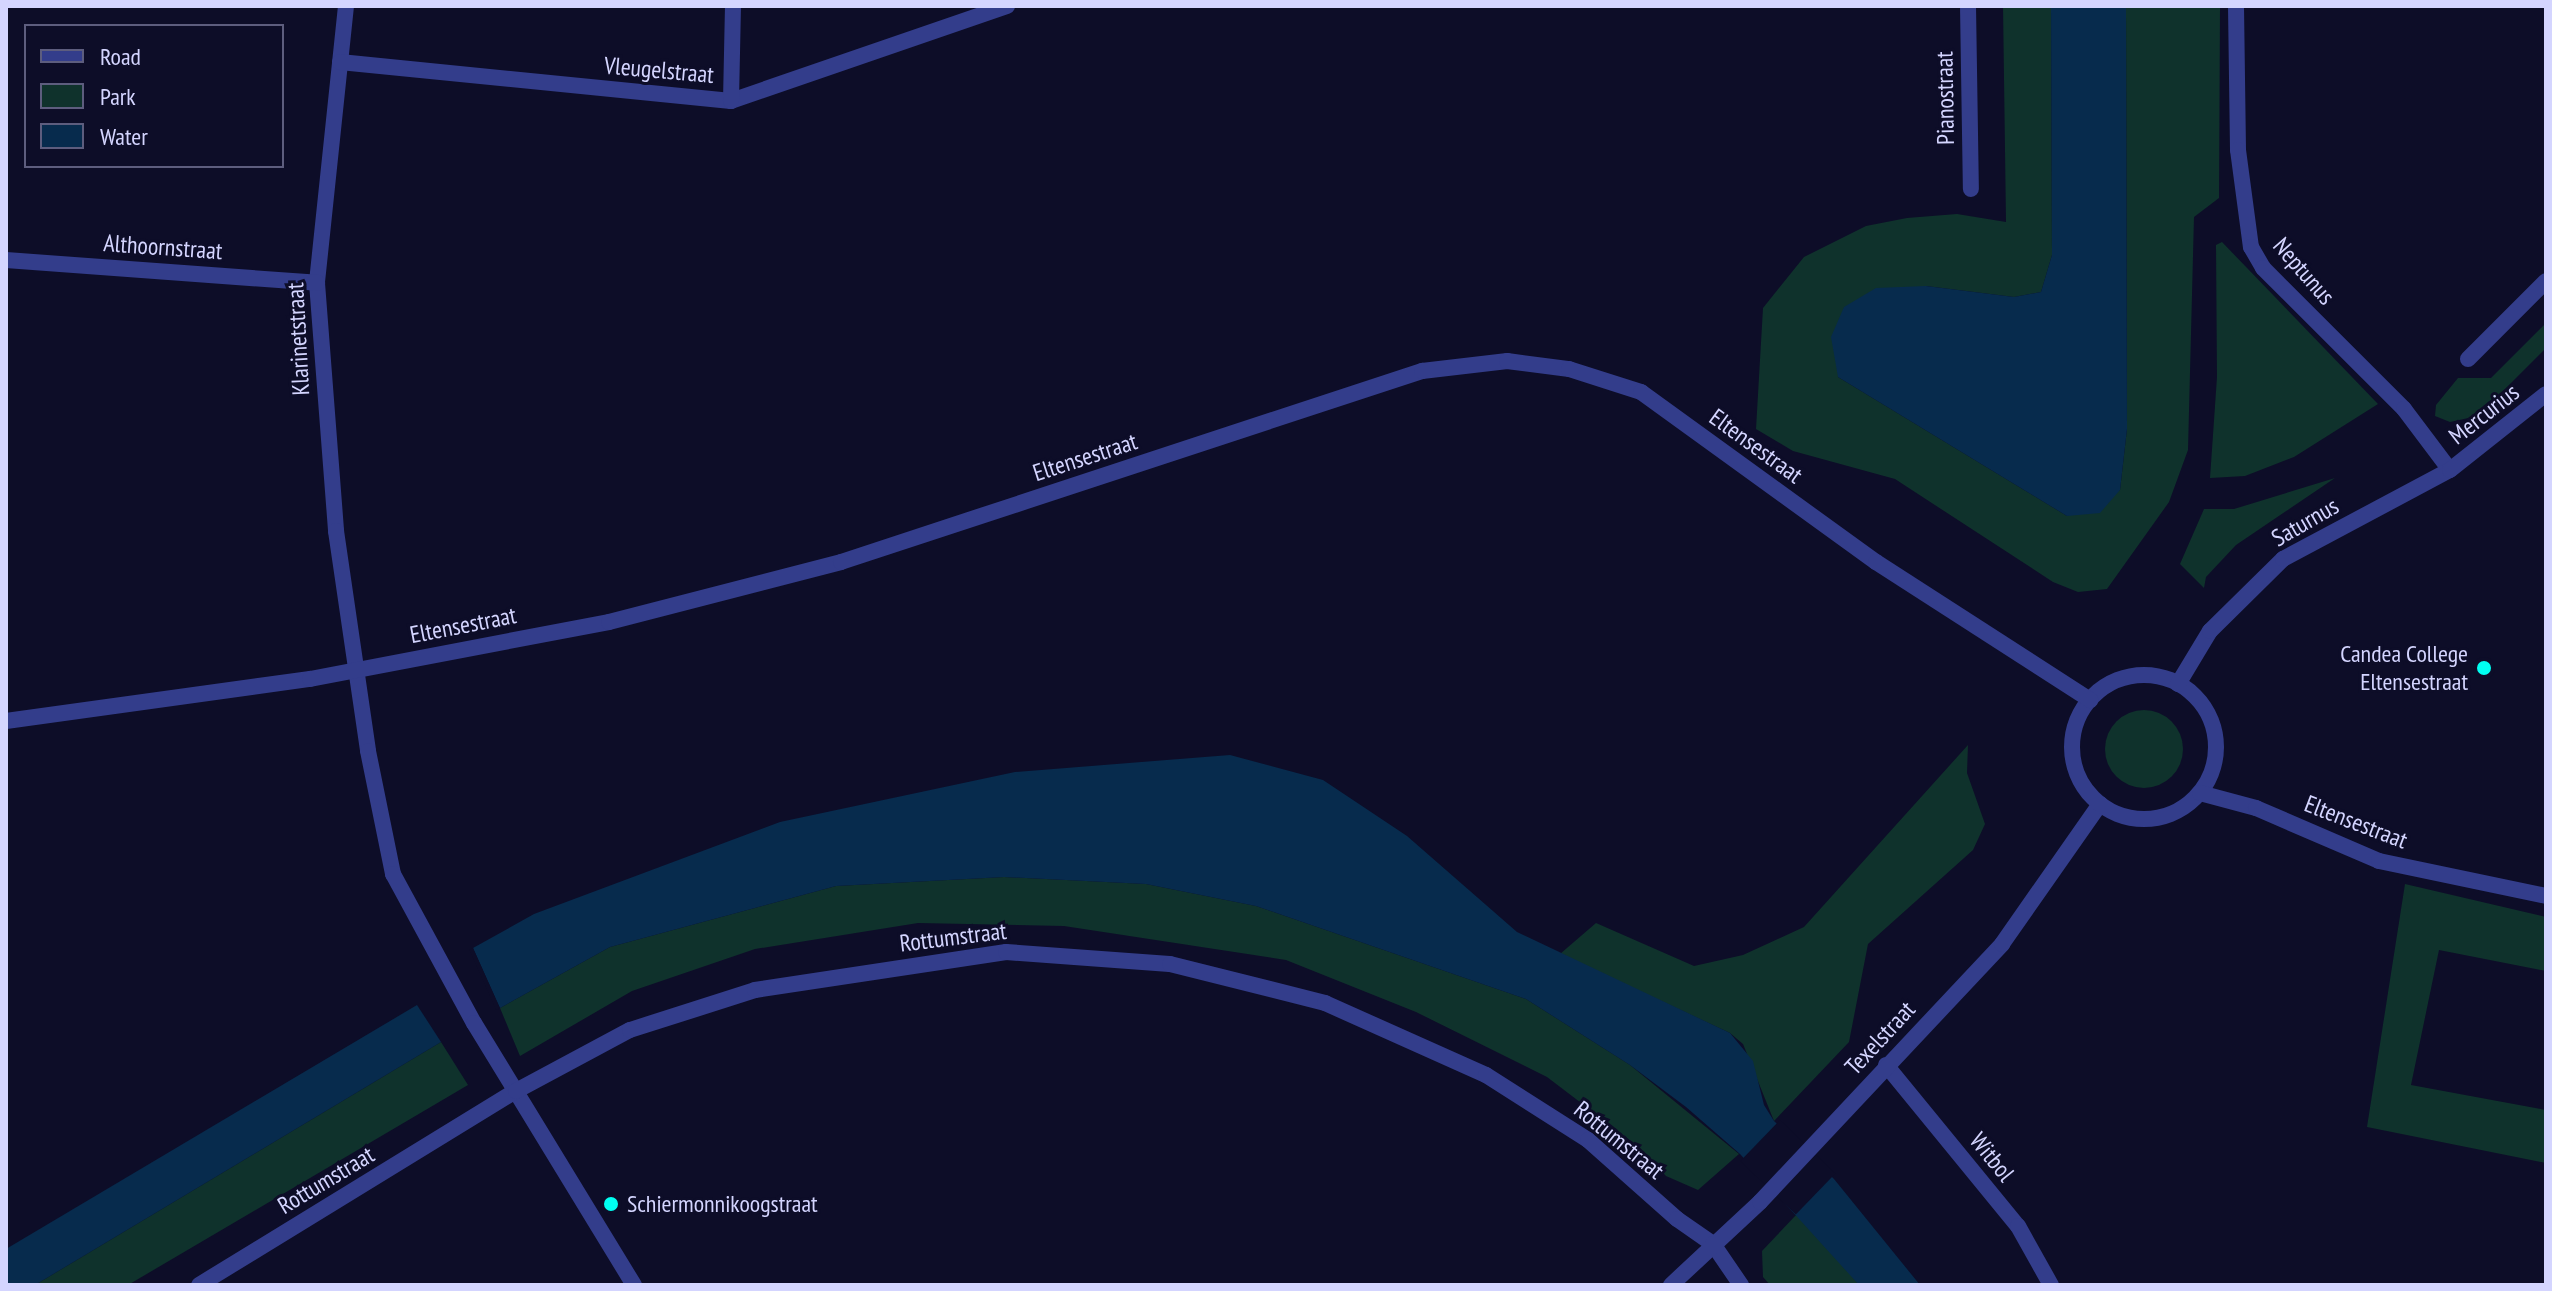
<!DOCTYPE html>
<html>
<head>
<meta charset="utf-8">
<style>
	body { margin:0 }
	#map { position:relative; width:2552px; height:1291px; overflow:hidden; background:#0d0d28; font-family:"PT Sans Narrow",sans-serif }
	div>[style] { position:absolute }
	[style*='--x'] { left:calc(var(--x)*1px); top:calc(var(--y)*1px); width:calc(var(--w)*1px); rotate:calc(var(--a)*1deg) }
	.green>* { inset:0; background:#0f322c }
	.round { border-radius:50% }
	.water>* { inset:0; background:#072b4d }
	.pier>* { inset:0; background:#0d0d28; transform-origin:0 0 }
	.minor>* { height:16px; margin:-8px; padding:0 8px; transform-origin:8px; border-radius:8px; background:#333d8b }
	.tertiary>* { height:16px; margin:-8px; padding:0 8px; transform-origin:8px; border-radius:8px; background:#333d8b }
	.tertiary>.ring { margin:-8px; padding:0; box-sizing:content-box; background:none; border:16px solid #333d8b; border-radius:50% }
	.dots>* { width:22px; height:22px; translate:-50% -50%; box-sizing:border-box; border:4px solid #0d0d28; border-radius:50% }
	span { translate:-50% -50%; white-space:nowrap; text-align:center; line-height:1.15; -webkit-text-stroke:6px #0d0d28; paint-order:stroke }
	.street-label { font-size:24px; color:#d4d5ff }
	.poi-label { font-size:24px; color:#d4d5ff }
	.right { translate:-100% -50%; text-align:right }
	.left { translate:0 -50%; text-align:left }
	.frame { position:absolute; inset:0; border:8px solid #d4d5ff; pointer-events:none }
	.legend { position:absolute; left:24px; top:24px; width:260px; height:144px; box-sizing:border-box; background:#0d0d28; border:2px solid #5d5d7e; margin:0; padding:10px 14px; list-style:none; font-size:24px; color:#d4d5ff }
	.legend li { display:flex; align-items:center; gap:16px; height:40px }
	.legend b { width:40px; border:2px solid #5d5d7e }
</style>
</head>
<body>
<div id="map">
	<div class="green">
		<div style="clip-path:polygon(2003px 6px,2051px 6px,2052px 255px,2041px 292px,2014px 297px,1926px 286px,1838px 377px,2067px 516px,2120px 490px,2127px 429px,2126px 6px,2220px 6px,2219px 198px,2194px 217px,2188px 450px,2169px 502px,2107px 589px,2078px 592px,2053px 582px,1895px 479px,1793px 451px,1756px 429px,1763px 308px,1804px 257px,1866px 226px,1907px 218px,1957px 214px,2006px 222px)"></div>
		<div style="clip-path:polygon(2222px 242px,2378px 404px,2294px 457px,2245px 476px,2210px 478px,2217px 377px,2216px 245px)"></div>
		<div style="clip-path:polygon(2546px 323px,2546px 348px,2490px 404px,2473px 417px,2450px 422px,2435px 416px,2436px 405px,2458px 378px,2491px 378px)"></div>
		<div style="clip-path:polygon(2335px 478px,2236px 545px,2206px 577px,2204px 588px,2180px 564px,2204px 509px,2234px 509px)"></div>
		<div class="round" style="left:2105px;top:710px;width:78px;height:78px"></div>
		<div style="clip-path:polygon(1968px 745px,1967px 773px,1985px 824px,1973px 850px,1868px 944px,1849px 1042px,1774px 1121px,1743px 1044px,1730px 1033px,1560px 954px,1596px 923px,1694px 966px,1743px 955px,1804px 927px)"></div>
		<div style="clip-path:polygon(1004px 877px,1146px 884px,1256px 906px,1526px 999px,1630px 1065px,1739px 1154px,1698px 1190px,1666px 1176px,1639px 1147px,1547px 1077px,1416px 1012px,1286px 960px,1064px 926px,918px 923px,755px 949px,632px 991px,520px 1056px,500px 1008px,610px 947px,836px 886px)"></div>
		<div style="clip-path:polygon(2405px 884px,2546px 917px,2546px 971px,2439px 950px,2411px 1085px,2546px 1110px,2546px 1163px,2367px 1127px)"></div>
		<div style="clip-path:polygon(441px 1042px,468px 1085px,128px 1285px,35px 1285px)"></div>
		<div style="clip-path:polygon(1797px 1214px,1847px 1268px,1859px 1285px,1770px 1285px,1763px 1277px,1762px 1251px)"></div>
	</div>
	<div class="water">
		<div style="clip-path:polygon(2051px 6px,2126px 6px,2127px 429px,2120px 490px,2100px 513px,2067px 516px,1838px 377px,1831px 337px,1844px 307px,1876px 288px,1926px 286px,2014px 297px,2041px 292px,2052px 255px)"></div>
		<div style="clip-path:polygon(1230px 755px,1323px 780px,1407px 836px,1517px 932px,1730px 1033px,1753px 1061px,1764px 1105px,1774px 1121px,1834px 1179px,1920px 1285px,1859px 1285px,1740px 1154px,1686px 1107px,1630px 1065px,1526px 999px,1256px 906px,1146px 884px,1004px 877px,836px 886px,610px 947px,500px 1008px,473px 948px,534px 914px,780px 822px,1015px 772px)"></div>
		<div style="clip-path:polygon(417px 1005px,441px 1042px,35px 1285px,6px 1285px,6px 1249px)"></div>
	</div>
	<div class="pier">
		<div style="left:473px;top:948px;width:66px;height:4px;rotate:66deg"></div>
		<div style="left:1780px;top:1120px;width:77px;height:57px;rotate:44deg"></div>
	</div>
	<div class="minor">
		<div style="--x:346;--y:6;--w:279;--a:96"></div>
		<div style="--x:317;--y:283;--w:249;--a:85.6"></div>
		<div style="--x:336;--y:531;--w:222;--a:81.7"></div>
		<div style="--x:368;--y:751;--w:126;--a:78.5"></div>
		<div style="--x:393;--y:874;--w:170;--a:61.5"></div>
		<div style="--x:474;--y:1023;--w:307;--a:58.6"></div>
		<div style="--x:1968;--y:6;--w:183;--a:89.1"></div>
		<div style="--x:2236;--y:6;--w:144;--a:89.2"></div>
		<div style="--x:2238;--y:150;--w:98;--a:82.4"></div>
		<div style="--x:2251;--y:247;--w:24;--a:60"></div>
		<div style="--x:2263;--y:268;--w:199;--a:45"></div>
		<div style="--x:2404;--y:409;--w:76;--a:53"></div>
		<div style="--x:340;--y:62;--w:393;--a:5.7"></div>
		<div style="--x:731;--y:101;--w:292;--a:-19"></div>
		<div style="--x:731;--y:101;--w:95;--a:-88.8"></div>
		<div style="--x:6;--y:260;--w:312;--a:4.2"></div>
		<div style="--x:2468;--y:359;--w:110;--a:-45"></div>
		<div style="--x:1886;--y:1065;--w:208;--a:50.7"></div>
		<div style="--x:2018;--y:1226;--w:68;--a:60.8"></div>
		<div style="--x:199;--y:1285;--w:372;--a:-31.5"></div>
		<div style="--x:516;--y:1091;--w:129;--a:-28.2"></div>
		<div style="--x:630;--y:1030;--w:131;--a:-17.7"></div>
		<div style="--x:755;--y:990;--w:254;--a:-8.6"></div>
		<div style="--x:1006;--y:952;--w:164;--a:4.2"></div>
		<div style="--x:1170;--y:964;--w:160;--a:14.1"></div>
		<div style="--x:1325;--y:1003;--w:176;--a:24.1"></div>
		<div style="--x:1486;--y:1075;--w:121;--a:32.5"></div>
		<div style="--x:1588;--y:1140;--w:119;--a:41.6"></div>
		<div style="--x:1677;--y:1219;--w:44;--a:34.8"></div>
		<div style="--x:1713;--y:1244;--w:50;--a:55.7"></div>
		<div style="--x:1671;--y:1285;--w:122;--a:-43"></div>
		<div style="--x:1760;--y:1202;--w:354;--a:-46.8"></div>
		<div style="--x:2002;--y:944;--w:171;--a:-55"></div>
	</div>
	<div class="tertiary">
		<div class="ring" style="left:2072px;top:675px;width:128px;height:128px"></div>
		<div style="--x:2178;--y:684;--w:62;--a:-58.9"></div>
		<div style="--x:2210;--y:631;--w:103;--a:-44.6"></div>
		<div style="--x:2283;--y:559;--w:189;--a:-28.1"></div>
		<div style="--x:2450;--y:470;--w:122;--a:-38.4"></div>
		<div style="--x:6;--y:721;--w:307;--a:-7.9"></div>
		<div style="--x:310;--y:679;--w:304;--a:-10.8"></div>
		<div style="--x:609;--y:622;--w:240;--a:-14.5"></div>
		<div style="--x:841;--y:562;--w:612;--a:-18.2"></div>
		<div style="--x:1422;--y:371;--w:86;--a:-6.7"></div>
		<div style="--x:1507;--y:361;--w:63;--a:7.4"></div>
		<div style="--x:1569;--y:369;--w:76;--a:17.7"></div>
		<div style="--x:1641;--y:392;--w:290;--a:35.9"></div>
		<div style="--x:1876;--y:562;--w:255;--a:32.8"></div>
		<div style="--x:2200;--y:793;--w:58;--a:15"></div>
		<div style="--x:2256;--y:808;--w:134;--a:23.3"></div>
		<div style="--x:2379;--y:861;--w:171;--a:11.8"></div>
	</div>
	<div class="dots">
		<div style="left:2484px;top:668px;background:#00fff2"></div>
		<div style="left:611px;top:1204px;background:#00fff2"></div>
	</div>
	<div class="street-label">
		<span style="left:659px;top:70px;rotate:5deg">Vleugelstraat</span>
		<span style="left:1945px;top:98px;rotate:-91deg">Pianostraat</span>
		<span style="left:163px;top:247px;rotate:4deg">Althoornstraat</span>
		<span style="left:2304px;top:271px;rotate:49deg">Neptunus</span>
		<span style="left:298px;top:339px;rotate:-93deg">Klarinetstraat</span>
		<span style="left:2484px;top:414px;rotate:-38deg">Mercurius</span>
		<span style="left:1756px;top:446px;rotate:36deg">Eltensestraat</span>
		<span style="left:1085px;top:457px;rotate:-18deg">Eltensestraat</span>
		<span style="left:2305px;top:522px;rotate:-30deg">Saturnus</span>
		<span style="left:463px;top:625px;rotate:-11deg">Eltensestraat</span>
		<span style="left:2356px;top:822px;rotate:21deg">Eltensestraat</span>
		<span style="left:953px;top:937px;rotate:-7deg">Rottumstraat</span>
		<span style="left:1880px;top:1038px;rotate:-47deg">Texelstraat</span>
		<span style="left:1619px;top:1140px;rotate:39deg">Rottumstraat</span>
		<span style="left:1992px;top:1157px;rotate:51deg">Witbol</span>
		<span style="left:326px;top:1180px;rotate:-31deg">Rottumstraat</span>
	</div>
	<div class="poi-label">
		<span class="right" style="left:2468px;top:668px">Candea College<br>Eltensestraat</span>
		<span class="left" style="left:627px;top:1204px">Schiermonnikoogstraat</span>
	</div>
	<div class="frame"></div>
	<ul class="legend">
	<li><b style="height:10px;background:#333d8b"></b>Road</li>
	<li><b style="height:22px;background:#0f322c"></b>Park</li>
	<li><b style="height:22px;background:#072b4d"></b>Water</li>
	</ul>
</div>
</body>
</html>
